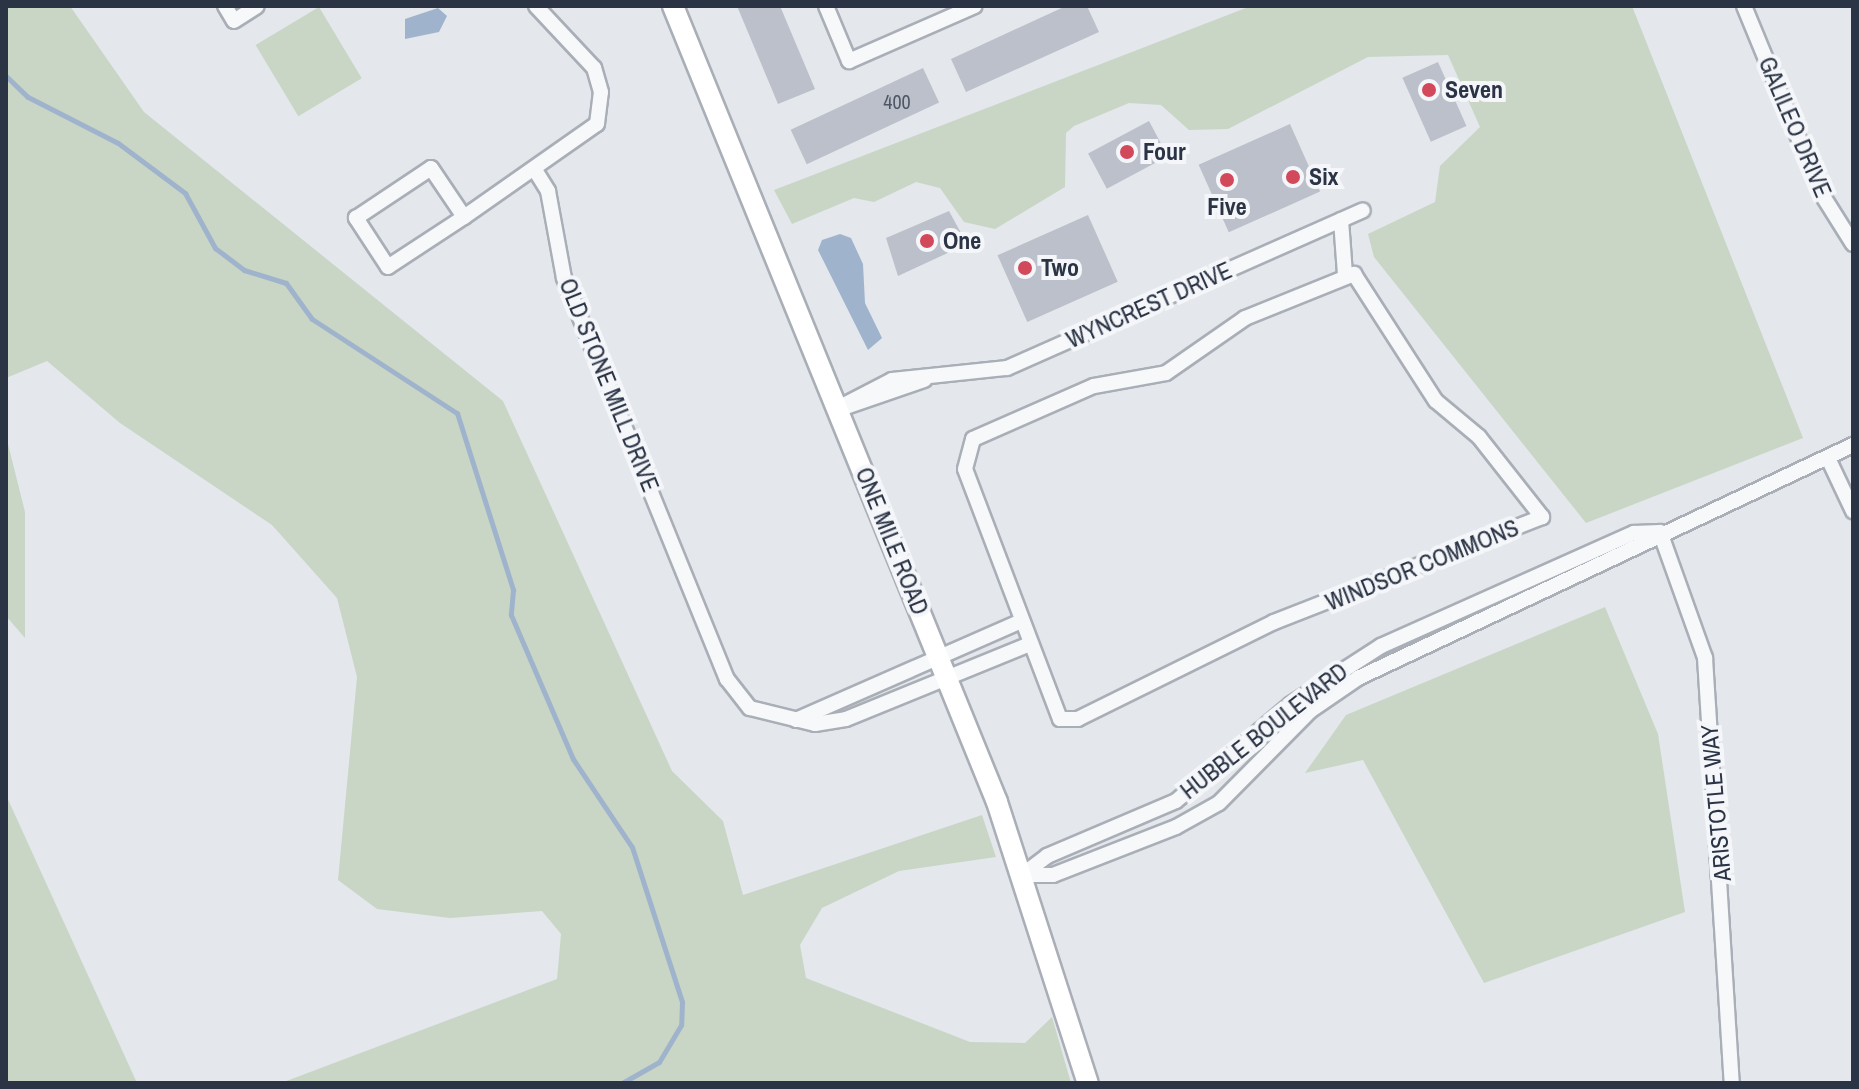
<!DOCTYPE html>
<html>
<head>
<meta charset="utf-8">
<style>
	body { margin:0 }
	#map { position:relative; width:1859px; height:1089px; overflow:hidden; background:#e4e7ec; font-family:"Archivo Narrow",sans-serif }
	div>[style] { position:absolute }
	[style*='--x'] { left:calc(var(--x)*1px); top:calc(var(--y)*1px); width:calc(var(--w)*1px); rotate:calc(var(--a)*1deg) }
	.green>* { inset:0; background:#c9d6c5; transform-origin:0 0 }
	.water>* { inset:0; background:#9fb4cc }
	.stream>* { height:5px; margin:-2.5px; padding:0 2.5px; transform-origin:2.5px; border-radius:2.5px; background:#9fb4cc }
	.building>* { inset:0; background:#bbc0ca; transform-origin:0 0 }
	.roads { filter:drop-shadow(2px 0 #a9aeb7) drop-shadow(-2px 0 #a9aeb7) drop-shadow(0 2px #a9aeb7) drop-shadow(0 -2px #a9aeb7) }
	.street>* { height:14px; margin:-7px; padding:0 7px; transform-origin:7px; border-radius:7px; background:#f7f8fa }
	.secondary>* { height:20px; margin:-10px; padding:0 10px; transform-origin:10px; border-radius:10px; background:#fff }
	.dots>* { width:22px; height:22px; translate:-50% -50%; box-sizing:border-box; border:4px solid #f4f6f9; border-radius:50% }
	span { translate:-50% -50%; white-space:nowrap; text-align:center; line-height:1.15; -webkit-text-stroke:8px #f4f6f9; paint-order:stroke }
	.number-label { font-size:20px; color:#4f5766 }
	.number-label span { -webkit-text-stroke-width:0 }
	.poi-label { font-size:24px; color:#2b3445; font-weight:700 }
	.left { translate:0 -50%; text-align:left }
	.street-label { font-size:24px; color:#2b3445 }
	.frame { position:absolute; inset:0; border:8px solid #2b3445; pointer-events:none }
</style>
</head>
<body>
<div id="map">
	<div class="green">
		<div style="clip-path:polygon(6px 6px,70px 6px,144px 112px,503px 401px,672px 771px,723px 821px,743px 895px,982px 815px,996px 857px,899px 871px,822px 908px,800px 945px,806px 978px,970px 1042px,1025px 1043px,1052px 1017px,1071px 1083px,281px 1083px,557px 979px,561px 934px,542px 911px,450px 918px,377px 909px,338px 880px,357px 677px,337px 598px,272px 525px,120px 423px,47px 361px,6px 378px)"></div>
		<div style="clip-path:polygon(1251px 6px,1632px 6px,1803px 438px,1586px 523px,1374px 257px,1368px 234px,1435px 202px,1440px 166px,1480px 127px,1448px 55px,1368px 57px,1228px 129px,1189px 130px,1161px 105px,1129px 103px,1074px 126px,1066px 133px,1065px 187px,995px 229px,964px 222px,940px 188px,916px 182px,874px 202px,854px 198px,792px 224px,774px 190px)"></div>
		<div style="left:319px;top:7px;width:83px;height:74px;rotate:59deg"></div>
		<div style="clip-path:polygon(6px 436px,25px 512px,25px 638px,6px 616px)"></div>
		<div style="clip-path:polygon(1605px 607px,1658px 734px,1685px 912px,1484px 983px,1363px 760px,1305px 773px,1346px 715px)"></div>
		<div style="clip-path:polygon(6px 795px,137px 1083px,6px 1083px)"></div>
	</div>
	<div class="water">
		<div style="clip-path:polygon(438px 8px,447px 16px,439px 32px,405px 39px,405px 19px)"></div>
		<div style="clip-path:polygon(840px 234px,851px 238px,863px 264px,865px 303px,882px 338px,868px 350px,818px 250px,822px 240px)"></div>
	</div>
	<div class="stream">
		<div style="--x:6;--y:76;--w:30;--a:44"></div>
		<div style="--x:28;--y:97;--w:101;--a:27.1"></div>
		<div style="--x:118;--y:143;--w:84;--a:36.7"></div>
		<div style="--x:185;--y:193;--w:63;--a:61.4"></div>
		<div style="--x:215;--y:248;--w:36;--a:37"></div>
		<div style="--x:244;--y:270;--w:44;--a:17.2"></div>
		<div style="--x:286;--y:283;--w:44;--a:54.2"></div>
		<div style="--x:312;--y:319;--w:173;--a:33"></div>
		<div style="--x:457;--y:413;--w:186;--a:72.4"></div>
		<div style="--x:513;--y:590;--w:25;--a:95"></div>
		<div style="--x:511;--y:615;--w:157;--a:66.7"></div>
		<div style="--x:573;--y:759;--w:106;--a:56.2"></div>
		<div style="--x:632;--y:847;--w:163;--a:72.1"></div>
		<div style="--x:682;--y:1002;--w:23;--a:92"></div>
		<div style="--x:681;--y:1025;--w:43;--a:120.7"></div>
		<div style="--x:659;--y:1062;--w:43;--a:150.4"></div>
	</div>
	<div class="building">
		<div style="clip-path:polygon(737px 6px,780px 6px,815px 89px,778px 104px)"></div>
		<div style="clip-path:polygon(1066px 6px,1087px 6px,1099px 32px,966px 92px,951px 59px)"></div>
		<div style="left:1438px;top:62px;width:70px;height:39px;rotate:66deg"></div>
		<div style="left:923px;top:68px;width:38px;height:146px;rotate:65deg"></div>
		<div style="left:1149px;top:121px;width:40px;height:69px;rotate:62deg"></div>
		<div style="left:1290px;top:124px;width:74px;height:100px;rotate:66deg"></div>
		<div style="clip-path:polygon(949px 211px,967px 244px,898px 276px,886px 238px)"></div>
		<div style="left:1088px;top:215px;width:73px;height:99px;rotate:66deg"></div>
	</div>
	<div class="roads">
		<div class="street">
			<div style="--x:225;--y:6;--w:17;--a:59"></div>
			<div style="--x:234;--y:21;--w:27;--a:-33"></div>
			<div style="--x:826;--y:6;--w:60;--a:67.3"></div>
			<div style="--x:849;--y:61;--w:137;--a:-23.6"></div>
			<div style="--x:1744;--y:6;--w:202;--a:67.6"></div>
			<div style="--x:1821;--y:193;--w:60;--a:57.9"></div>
			<div style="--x:535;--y:170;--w:25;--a:58"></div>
			<div style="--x:548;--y:191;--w:88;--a:79.6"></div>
			<div style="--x:564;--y:278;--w:433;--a:67.9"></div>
			<div style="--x:727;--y:679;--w:37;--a:52"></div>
			<div style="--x:750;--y:708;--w:67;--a:13.8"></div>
			<div style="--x:815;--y:724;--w:31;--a:-9"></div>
			<div style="--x:846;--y:719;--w:196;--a:-22.2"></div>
			<div style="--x:464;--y:217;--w:91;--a:146.7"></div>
			<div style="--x:388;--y:267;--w:59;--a:-123.1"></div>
			<div style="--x:356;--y:218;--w:90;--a:-33.7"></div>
			<div style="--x:431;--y:168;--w:59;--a:56"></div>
			<div style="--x:464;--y:217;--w:162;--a:-35"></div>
			<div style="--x:597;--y:124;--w:32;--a:-83"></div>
			<div style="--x:601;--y:92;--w:25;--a:-106"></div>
			<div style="--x:594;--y:68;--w:85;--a:-133.1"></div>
			<div style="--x:1341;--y:220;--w:55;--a:85.8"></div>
			<div style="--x:1354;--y:274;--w:151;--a:57.2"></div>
			<div style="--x:1436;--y:401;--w:56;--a:39.9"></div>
			<div style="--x:1479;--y:437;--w:102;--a:51.8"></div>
			<div style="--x:1542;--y:517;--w:288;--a:158.6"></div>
			<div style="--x:1274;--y:622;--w:219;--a:153.7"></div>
			<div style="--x:1078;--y:719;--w:18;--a:180"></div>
			<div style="--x:1060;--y:719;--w:267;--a:-110.8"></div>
			<div style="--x:965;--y:469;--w:31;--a:-75"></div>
			<div style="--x:973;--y:439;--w:132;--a:-23.7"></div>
			<div style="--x:1094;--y:386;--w:73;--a:-10.2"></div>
			<div style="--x:1166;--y:373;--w:96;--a:-34.8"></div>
			<div style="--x:1245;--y:318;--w:118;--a:-22"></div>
			<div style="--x:846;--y:407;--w:83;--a:-19.1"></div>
			<div style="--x:838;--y:408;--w:61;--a:-27.4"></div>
			<div style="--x:892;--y:380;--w:116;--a:-6"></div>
			<div style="--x:1007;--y:368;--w:389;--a:-23.9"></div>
			<div style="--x:1828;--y:458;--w:59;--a:64.7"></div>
			<div style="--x:1660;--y:532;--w:134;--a:70.3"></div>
			<div style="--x:1705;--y:658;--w:426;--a:86.4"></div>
			<div style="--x:796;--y:720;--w:244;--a:-23.7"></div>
			<div style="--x:1022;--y:875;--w:31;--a:0"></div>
			<div style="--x:1053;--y:875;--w:132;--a:-21.3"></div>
			<div style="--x:1176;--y:827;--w:49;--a:-29.2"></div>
			<div style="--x:1219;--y:803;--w:129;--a:-45.3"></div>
			<div style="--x:1310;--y:711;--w:58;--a:-34.5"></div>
			<div style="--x:1358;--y:678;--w:547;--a:-25.21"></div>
			<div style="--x:1022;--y:875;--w:31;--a:-37"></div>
			<div style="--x:1047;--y:856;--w:140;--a:-23.1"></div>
			<div style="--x:1176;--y:801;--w:150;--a:-40.1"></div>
			<div style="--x:1291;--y:704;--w:107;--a:-32.8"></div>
			<div style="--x:1381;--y:646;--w:277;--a:-24.1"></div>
			<div style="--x:1634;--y:533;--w:26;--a:-2"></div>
		</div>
		<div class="secondary">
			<div style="--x:673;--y:6;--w:859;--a:67.85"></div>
			<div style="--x:997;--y:802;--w:295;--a:72.1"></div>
		</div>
	</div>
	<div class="dots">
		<div style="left:1429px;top:90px;background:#d1495b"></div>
		<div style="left:1127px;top:152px;background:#d1495b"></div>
		<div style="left:1293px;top:177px;background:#d1495b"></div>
		<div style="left:1227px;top:180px;background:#d1495b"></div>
		<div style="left:927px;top:241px;background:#d1495b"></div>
		<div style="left:1025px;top:268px;background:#d1495b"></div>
	</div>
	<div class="number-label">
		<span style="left:897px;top:101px">400</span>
	</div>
	<div class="poi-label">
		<span class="left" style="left:1445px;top:90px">Seven</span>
		<span class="left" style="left:1143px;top:152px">Four</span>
		<span class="left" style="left:1309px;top:177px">Six</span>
		<span style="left:1227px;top:207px">Five</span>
		<span class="left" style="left:943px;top:241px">One</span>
		<span class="left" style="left:1041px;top:268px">Two</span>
	</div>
	<div class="street-label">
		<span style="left:1795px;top:127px;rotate:67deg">GALILEO DRIVE</span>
		<span style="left:1149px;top:305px;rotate:-24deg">WYNCREST DRIVE</span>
		<span style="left:609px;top:385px;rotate:68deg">OLD STONE MILL DRIVE</span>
		<span style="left:892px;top:541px;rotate:68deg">ONE MILE ROAD</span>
		<span style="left:1422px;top:565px;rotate:-22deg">WINDSOR COMMONS</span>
		<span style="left:1264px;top:731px;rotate:-38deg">HUBBLE BOULEVARD</span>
		<span style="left:1716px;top:803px;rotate:-95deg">ARISTOTLE WAY</span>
	</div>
	<div class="frame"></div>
</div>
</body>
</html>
